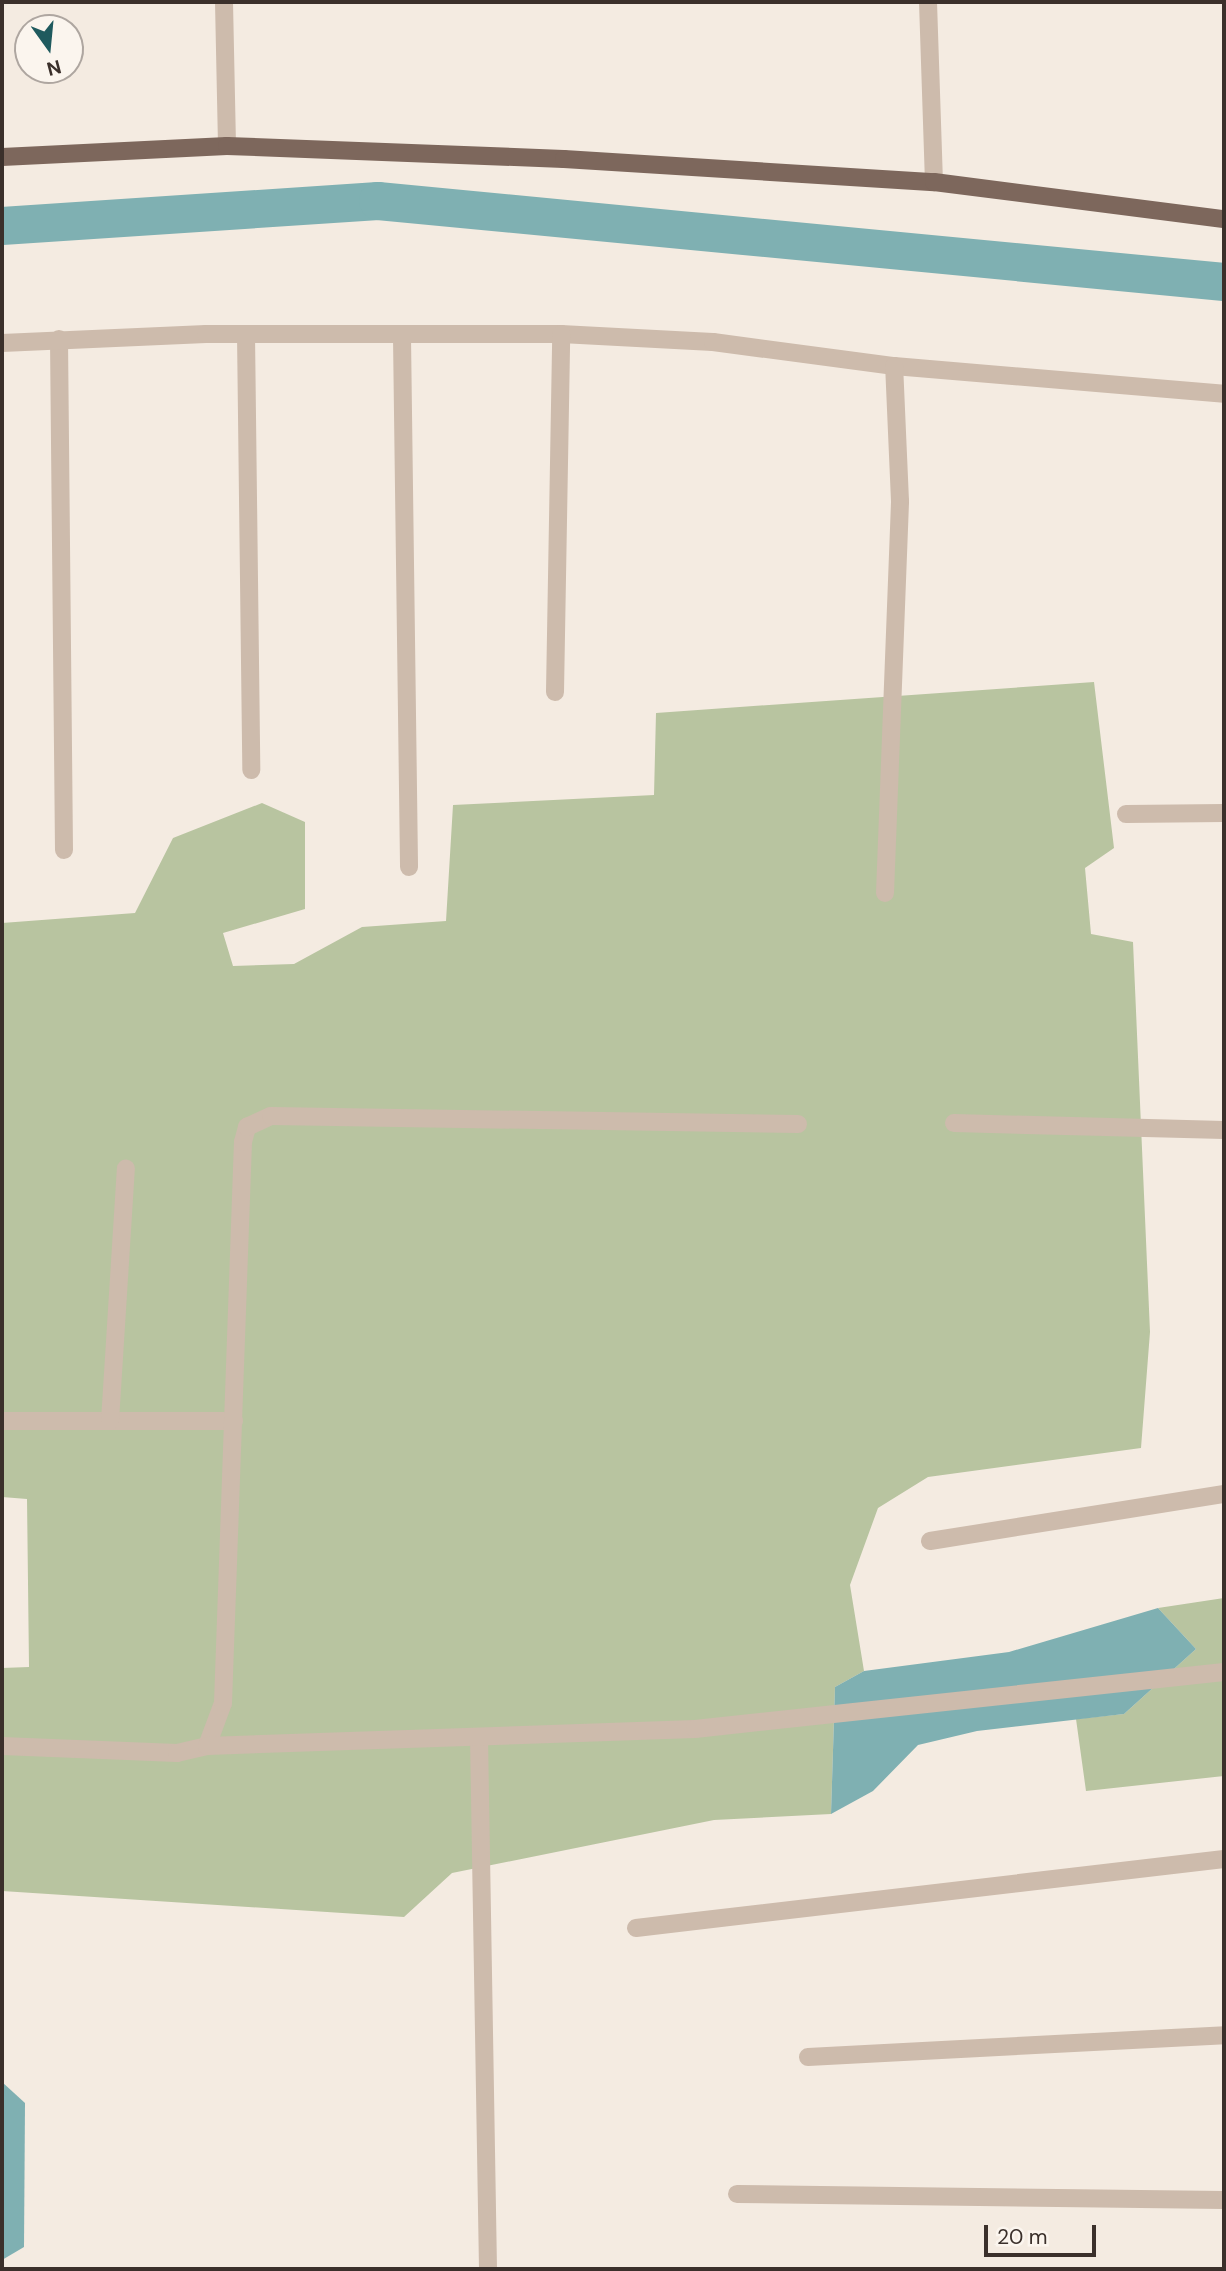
<!DOCTYPE html>
<html>
<head>
<meta charset="utf-8">
<style>
	body { margin:0 }
	#map { position:relative; width:1226px; height:2271px; overflow:hidden; background:#f4ebe1; font-family:"DM Sans",sans-serif }
	div>[style] { position:absolute }
	[style*='--x'] { left:calc(var(--x)*1px); top:calc(var(--y)*1px); width:calc(var(--w)*1px); rotate:calc(var(--a)*1deg) }
	.green>* { inset:0; background:#b8c4a0 }
	.water>* { inset:0; background:#7fb0b2 }
	.canal>* { height:38px; margin:-19px; padding:0 19px; transform-origin:19px; border-radius:19px; background:#7fb0b2 }
	.minor>* { height:18px; margin:-9px; padding:0 9px; transform-origin:9px; border-radius:9px; background:#cdbbac }
	.major>* { height:18px; margin:-9px; padding:0 9px; transform-origin:9px; border-radius:9px; background:#7d675c }
	span { translate:-50% -50%; white-space:nowrap; text-align:center; line-height:1.15; -webkit-text-stroke:5px #fbf5ee; paint-order:stroke }
	.frame { position:absolute; inset:0; border:4px solid #3b302b; pointer-events:none }
	.north { position:absolute; left:14px; top:14px; width:70px; height:70px; box-sizing:border-box; background:#fbf5ee; border:2px solid #aea6a0; border-radius:50%; rotate:165deg; font-size:19px; font-weight:700; line-height:28px; text-align:center; color:#3b302b }
	.north::after { content:''; display:block; margin:auto; width:24px; height:32px; background:#1f5a5e; clip-path:polygon(50% 0,100% 100%,50% 72%,0 100%) }
	.scale { position:absolute; left:984px; top:2225px; width:112px; height:32px; box-sizing:border-box; border:4px solid #3b302b; border-top:0; padding-left:9px; font-size:21px; line-height:24px; white-space:nowrap; color:#3b302b; -webkit-text-stroke:5px #fbf5ee; paint-order:stroke }
</style>
</head>
<body>
<div id="map">
	<div class="green">
		<div style="clip-path:polygon(1094px 682px,1114px 848px,1085px 868px,1091px 934px,1133px 942px,1150px 1332px,1141px 1448px,928px 1477px,878px 1508px,850px 1585px,864px 1671px,835px 1687px,831px 1814px,714px 1820px,452px 1873px,404px 1917px,2px 1891px,2px 1668px,29px 1667px,27px 1499px,2px 1497px,2px 923px,135px 913px,173px 838px,262px 803px,305px 822px,305px 909px,223px 933px,233px 966px,294px 964px,362px 927px,446px 921px,453px 805px,654px 795px,656px 713px)"></div>
		<div style="clip-path:polygon(1224px 1598px,1224px 1776px,1086px 1791px,1076px 1719px,1124px 1714px,1196px 1649px,1158px 1608px)"></div>
	</div>
	<div class="water">
		<div style="clip-path:polygon(1158px 1608px,1196px 1649px,1124px 1714px,977px 1731px,918px 1745px,873px 1791px,831px 1814px,835px 1687px,864px 1671px,1009px 1652px)"></div>
		<div style="clip-path:polygon(2px 2082px,25px 2103px,24px 2247px,2px 2260px)"></div>
	</div>
	<div class="canal">
		<div style="--x:2;--y:226;--w:377;--a:-3.8"></div>
		<div style="--x:378;--y:201;--w:850;--a:5.47"></div>
	</div>
	<div class="minor">
		<div style="--x:224;--y:2;--w:144;--a:88.8"></div>
		<div style="--x:928;--y:2;--w:180;--a:88.1"></div>
		<div style="--x:246;--y:334;--w:436;--a:89.3"></div>
		<div style="--x:402;--y:337;--w:530;--a:89.24"></div>
		<div style="--x:59;--y:339;--w:511;--a:89.44"></div>
		<div style="--x:2;--y:343;--w:204;--a:-2.5"></div>
		<div style="--x:206;--y:334;--w:355;--a:0"></div>
		<div style="--x:561;--y:334;--w:152;--a:3"></div>
		<div style="--x:713;--y:342;--w:183;--a:7.6"></div>
		<div style="--x:894;--y:366;--w:331;--a:4.8"></div>
		<div style="--x:555;--y:692;--w:358;--a:-89"></div>
		<div style="--x:1126;--y:814;--w:98;--a:-0.6"></div>
		<div style="--x:885;--y:893;--w:392;--a:-87.8"></div>
		<div style="--x:900;--y:501;--w:135;--a:-92.5"></div>
		<div style="--x:954;--y:1123;--w:270;--a:1.5"></div>
		<div style="--x:2;--y:1421;--w:232;--a:0"></div>
		<div style="--x:110;--y:1421;--w:253;--a:-86.4"></div>
		<div style="--x:930;--y:1541;--w:298;--a:-9.1"></div>
		<div style="--x:479;--y:1737;--w:532;--a:89.03"></div>
		<div style="--x:2;--y:1746;--w:175;--a:2.3"></div>
		<div style="--x:177;--y:1753;--w:31;--a:-13"></div>
		<div style="--x:207;--y:1746;--w:46;--a:-69.6"></div>
		<div style="--x:223;--y:1703;--w:561;--a:-87.96"></div>
		<div style="--x:243;--y:1142;--w:16;--a:-75"></div>
		<div style="--x:247;--y:1127;--w:26;--a:-25"></div>
		<div style="--x:271;--y:1116;--w:527;--a:0.87"></div>
		<div style="--x:207;--y:1746;--w:488;--a:-2"></div>
		<div style="--x:695;--y:1729;--w:532;--a:-6.15"></div>
		<div style="--x:636;--y:1928;--w:592;--a:-6.69"></div>
		<div style="--x:808;--y:2057;--w:417;--a:-3"></div>
		<div style="--x:737;--y:2194;--w:487;--a:0.7"></div>
	</div>
	<div class="major">
		<div style="--x:2;--y:157;--w:225;--a:-2.8"></div>
		<div style="--x:227;--y:146;--w:337;--a:2.2"></div>
		<div style="--x:564;--y:159;--w:371;--a:3.6"></div>
		<div style="--x:934;--y:182;--w:292;--a:7.3"></div>
	</div>
	<div class="frame"></div>
	<div class="north">N</div>
	<div class="scale">20 m</div>
</div>
</body>
</html>
